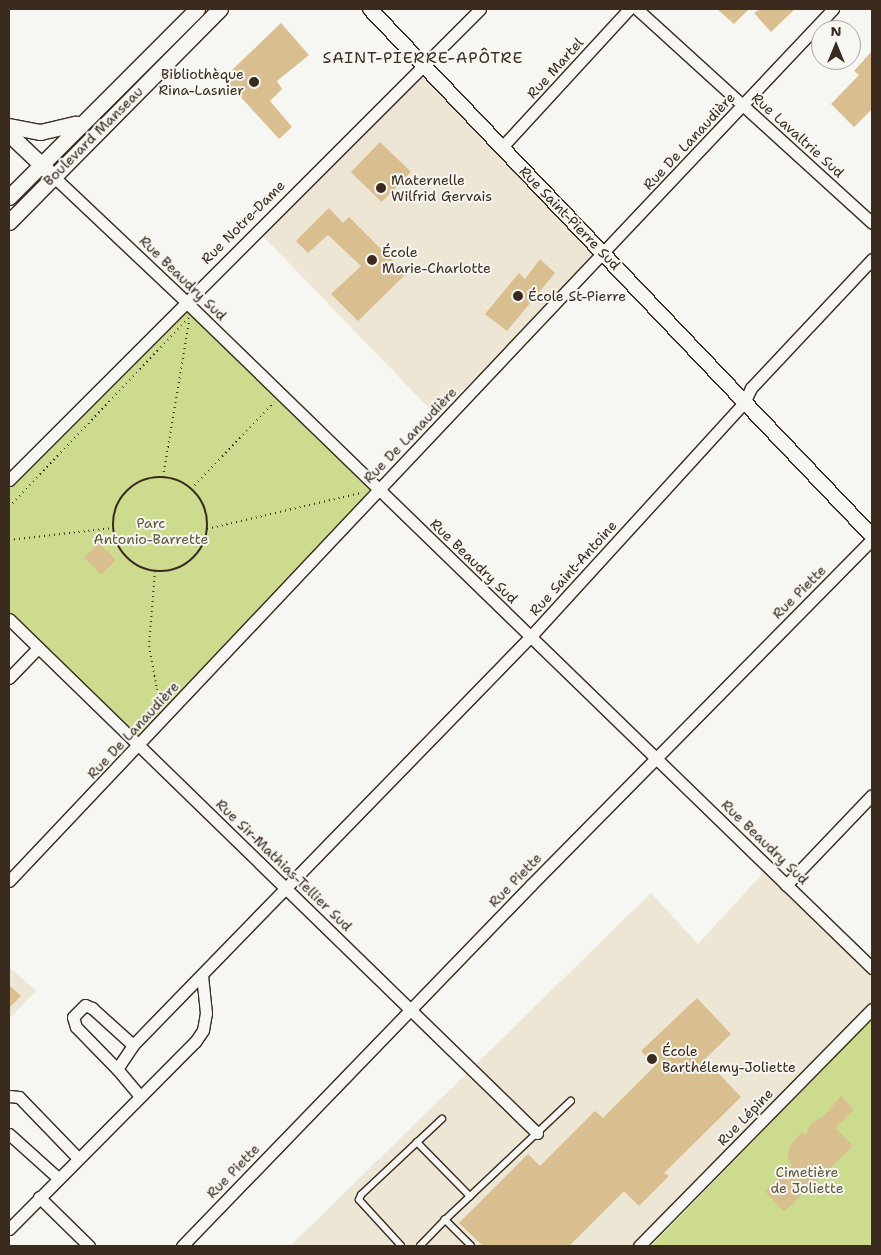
<!DOCTYPE html>
<html>
<head>
<meta charset="utf-8">
<style>
	body { margin:0 }
	#map { position:relative; width:881px; height:1255px; overflow:hidden; background:#f6f6f2; font-family:"Shantell Sans",sans-serif }
	div>[style] { position:absolute }
	[style*='--x'] { left:calc(var(--x)*1px); top:calc(var(--y)*1px); width:calc(var(--w)*1px); rotate:calc(var(--a)*1deg) }
	.built>* { inset:0; background:#ede6d4; transform-origin:0 0 }
	.green>* { inset:0; background:#cddb8e }
	.building>* { inset:0; background:#d9bf8f; transform-origin:0 0 }
	.path>* { height:2px; margin-top:-1px; transform-origin:0; background:repeating-linear-gradient(90deg,#3b2a1e 0 1px,transparent 0 5px) }
	.path>.ring { margin:-1px; padding:0; box-sizing:content-box; background:none; border:2px solid #3b2a1e; border-radius:50% }
	.roads { filter:drop-shadow(1px 0 #3b2a1e) drop-shadow(-1px 0 #3b2a1e) drop-shadow(0 1px #3b2a1e) drop-shadow(0 -1px #3b2a1e) }
	.service>* { height:5.5px; margin:-2.75px; padding:0 2.75px; transform-origin:2.75px; border-radius:2.75px; background:#f6f6f2 }
	.minor>* { height:11px; margin:-5.5px; padding:0 5.5px; transform-origin:5.5px; border-radius:5.5px; background:#f6f6f2 }
	.tertiary>* { height:14px; margin:-7px; padding:0 7px; transform-origin:7px; border-radius:7px; background:#f6f6f2 }
	.secondary>* { height:15px; margin:-7.5px; padding:0 7.5px; transform-origin:7.5px; border-radius:7.5px; background:#f6f6f2 }
	.dots>* { width:14px; height:14px; translate:-50% -50%; box-sizing:border-box; border:2px solid #f6f6f2; border-radius:50% }
	span { translate:-50% -50%; white-space:nowrap; text-align:center; line-height:1.15; -webkit-text-stroke:4px #f6f6f2; paint-order:stroke }
	.street-label { font-size:14px; color:#3b2a1e }
	.poi-label { font-size:14px; color:#3b2a1e }
	.right { translate:-100% -50%; text-align:right }
	.left { translate:0 -50%; text-align:left }
	.park-label { font-size:14px; color:#60563a }
	.quarter-label { font-size:16px; color:#3b2a1e; letter-spacing:1px }
	.frame { position:absolute; inset:0; border:10px solid #3b2a1e; pointer-events:none }
	.north { position:absolute; left:811px; top:20px; width:50px; height:50px; box-sizing:border-box; background:#f6f6f2; border:1px solid #aba49d; border-radius:50%; rotate:0deg; font-size:14px; font-weight:700; line-height:20px; text-align:center; color:#3b2a1e }
	.north::after { content:''; display:block; margin:auto; width:18px; height:22px; background:#3b2a1e; clip-path:polygon(50% 0,100% 100%,50% 72%,0 100%) }
</style>
</head>
<body>
<div id="map">
	<div class="built">
		<div style="left:422px;top:64px;width:263px;height:234px;rotate:46deg"></div>
		<div style="clip-path:polygon(765px 871px,872px 969px,872px 1009px,639px 1246px,290px 1246px,651px 893px,698px 944px)"></div>
		<div style="clip-path:polygon(9px 967px,36px 991px,9px 1019px)"></div>
	</div>
	<div class="green">
		<div style="clip-path:polygon(185px 301px,379px 489px,138px 746px,9px 620px,9px 480px)"></div>
		<div style="clip-path:polygon(872px 1019px,872px 1246px,651px 1246px)"></div>
	</div>
	<div class="building">
		<div style="clip-path:polygon(717px 9px,749px 9px,734px 24px)"></div>
		<div style="clip-path:polygon(760px 9px,795px 9px,771px 32px,754px 13px)"></div>
		<div style="clip-path:polygon(281px 23px,309px 55px,277px 81px,282px 89px,270px 101px,292px 127px,279px 139px,228px 83px,238px 75px,232px 70px)"></div>
		<div style="clip-path:polygon(872px 51px,872px 109px,854px 127px,831px 104px,859px 75px,854px 71px)"></div>
		<div style="left:380px;top:142px;width:43px;height:42px;rotate:44deg"></div>
		<div style="clip-path:polygon(329px 208px,343px 223px,349px 217px,406px 274px,358px 321px,331px 294px,361px 266px,328px 235px,308px 253px,296px 241px)"></div>
		<div style="clip-path:polygon(540px 259px,555px 273px,507px 331px,485px 314px,519px 273px,525px 279px)"></div>
		<div style="left:99px;top:543px;width:24px;height:21px;rotate:45deg"></div>
		<div style="clip-path:polygon(9px 985px,21px 996px,9px 1008px)"></div>
		<div style="clip-path:polygon(697px 998px,731px 1034px,705px 1059px,741px 1097px,664px 1173px,669px 1176px,639px 1206px,624px 1191px,569px 1246px,483px 1246px,459px 1223px,528px 1154px,540px 1166px,595px 1111px,603px 1118px,655px 1066px,641px 1051px)"></div>
		<div style="clip-path:polygon(841px 1096px,854px 1110px,835px 1128px,853px 1146px,784px 1212px,765px 1191px,792px 1165px,787px 1157px,790px 1146px,802px 1132px,806px 1135px,810px 1125px,825px 1115px)"></div>
	</div>
	<div class="path">
		<div style="--x:163;--y:477;--w:158;--a:-80.5"></div>
		<div class="ring" style="left:113px;top:477px;width:92px;height:92px"></div>
		<div style="--x:191;--y:489;--w:120;--a:-46.3"></div>
		<div style="--x:9;--y:507;--w:262;--a:-46.5"></div>
		<div style="--x:207;--y:529;--w:158;--a:-13.2"></div>
		<div style="--x:9;--y:540;--w:105;--a:-6.6"></div>
		<div style="--x:155;--y:571;--w:75;--a:94.6"></div>
		<div style="--x:149;--y:646;--w:44;--a:79.5"></div>
		<div style="--x:157;--y:689;--w:14;--a:60"></div>
	</div>
	<div class="roads">
		<div class="service">
			<div style="--x:417;--y:1142;--w:76;--a:45.5"></div>
			<div style="--x:401;--y:1246;--w:62;--a:-132.4"></div>
			<div style="--x:359;--y:1200;--w:5;--a:-68"></div>
			<div style="--x:361;--y:1195;--w:111;--a:-43.2"></div>
			<div style="--x:420;--y:1246;--w:36;--a:-46"></div>
			<div style="--x:471;--y:1246;--w:37;--a:-135"></div>
			<div style="--x:445;--y:1220;--w:173;--a:-43.4"></div>
		</div>
		<div class="minor">
			<div style="--x:637;--y:9;--w:318;--a:42.3"></div>
			<div style="--x:502;--y:147;--w:188;--a:-47.4"></div>
			<div style="--x:53;--y:176;--w:182;--a:43.4"></div>
			<div style="--x:185;--y:301;--w:958;--a:44.15"></div>
			<div style="--x:9;--y:480;--w:666;--a:-45"></div>
			<div style="--x:9;--y:619;--w:737;--a:44.23"></div>
			<div style="--x:9;--y:678;--w:42;--a:-46"></div>
			<div style="--x:9;--y:881;--w:1200;--a:-46.62"></div>
			<div style="--x:786;--y:885;--w:124;--a:-46.3"></div>
			<div style="--x:117;--y:1069;--w:59;--a:-134.3"></div>
			<div style="--x:76;--y:1027;--w:10;--a:-107"></div>
			<div style="--x:73;--y:1017;--w:17;--a:-45"></div>
			<div style="--x:85;--y:1005;--w:8;--a:23"></div>
			<div style="--x:92;--y:1008;--w:55;--a:42.1"></div>
			<div style="--x:139;--y:1095;--w:34;--a:-130"></div>
			<div style="--x:117;--y:1069;--w:29;--a:-56"></div>
			<div style="--x:133;--y:1045;--w:571;--a:-45.78"></div>
			<div style="--x:531;--y:636;--w:316;--a:-47.6"></div>
			<div style="--x:744;--y:403;--w:17;--a:-65"></div>
			<div style="--x:751;--y:388;--w:177;--a:-46.8"></div>
			<div style="--x:9;--y:1096;--w:10;--a:6"></div>
			<div style="--x:19;--y:1097;--w:85;--a:46"></div>
			<div style="--x:9;--y:1134;--w:64;--a:41.9"></div>
			<div style="--x:39;--y:1197;--w:70;--a:44.4"></div>
			<div style="--x:9;--y:1229;--w:264;--a:-45.2"></div>
			<div style="--x:195;--y:1042;--w:14;--a:-56"></div>
			<div style="--x:203;--y:1030;--w:17;--a:-80"></div>
			<div style="--x:206;--y:1013;--w:37;--a:-96"></div>
			<div style="--x:182;--y:1246;--w:502;--a:-45.97"></div>
			<div style="--x:531;--y:885;--w:486;--a:-45.4"></div>
			<div style="--x:639;--y:1246;--w:332;--a:-45.5"></div>
		</div>
		<div class="tertiary">
			<div style="--x:370;--y:9;--w:728;--a:46.39"></div>
		</div>
		<div class="secondary">
			<div style="--x:9;--y:126;--w:32;--a:11"></div>
			<div style="--x:40;--y:132;--w:37;--a:-13"></div>
			<div style="--x:9;--y:134;--w:52;--a:43.5"></div>
			<div style="--x:9;--y:197;--w:266;--a:-45"></div>
			<div style="--x:9;--y:222;--w:300;--a:-45.3"></div>
		</div>
	</div>
	<div class="dots">
		<div style="left:254px;top:82px;background:#3b2a1e"></div>
		<div style="left:381px;top:188px;background:#3b2a1e"></div>
		<div style="left:372px;top:260px;background:#3b2a1e"></div>
		<div style="left:518px;top:296px;background:#3b2a1e"></div>
		<div style="left:652px;top:1059px;background:#3b2a1e"></div>
	</div>
	<div class="street-label">
		<span style="left:555px;top:68px;rotate:-48deg">Rue Martel</span>
		<span style="left:798px;top:135px;rotate:42deg">Rue Lavaltrie Sud</span>
		<span style="left:93px;top:136px;rotate:-45deg">Boulevard Manseau</span>
		<span style="left:689px;top:141px;rotate:-47deg">Rue De Lanaudière</span>
		<span style="left:570px;top:218px;rotate:46deg">Rue Saint-Pierre Sud</span>
		<span style="left:243px;top:222px;rotate:-45deg">Rue Notre-Dame</span>
		<span style="left:183px;top:278px;rotate:44deg">Rue Beaudry Sud</span>
		<span style="left:410px;top:435px;rotate:-46deg">Rue De Lanaudière</span>
		<span style="left:474px;top:561px;rotate:44deg">Rue Beaudry Sud</span>
		<span style="left:573px;top:568px;rotate:-48deg">Rue Saint-Antoine</span>
		<span style="left:799px;top:592px;rotate:-45deg">Rue Piette</span>
		<span style="left:133px;top:730px;rotate:-47deg">Rue De Lanaudière</span>
		<span style="left:765px;top:842px;rotate:44deg">Rue Beaudry Sud</span>
		<span style="left:284px;top:865px;rotate:44deg">Rue Sir-Mathias-Tellier Sud</span>
		<span style="left:515px;top:880px;rotate:-46deg">Rue Piette</span>
		<span style="left:745px;top:1117px;rotate:-46deg">Rue Lépine</span>
		<span style="left:233px;top:1171px;rotate:-46deg">Rue Piette</span>
	</div>
	<div class="poi-label">
		<span class="right" style="left:244px;top:82px">Bibliothèque<br>Rina-Lasnier</span>
		<span class="left" style="left:391px;top:188px">Maternelle<br>Wilfrid Gervais</span>
		<span class="left" style="left:382px;top:260px">École<br>Marie-Charlotte</span>
		<span class="left" style="left:528px;top:296px">École St-Pierre</span>
		<span class="left" style="left:662px;top:1059px">École<br>Barthélemy-Joliette</span>
	</div>
	<div class="park-label">
		<span style="left:151px;top:531px">Parc<br>Antonio-Barrette</span>
		<span style="left:807px;top:1180px">Cimetière<br>de Joliette</span>
	</div>
	<div class="quarter-label">
		<span style="left:423px;top:58px">SAINT-PIERRE-APÔTRE</span>
	</div>
	<div class="frame"></div>
	<div class="north">N</div>
</div>
</body>
</html>
